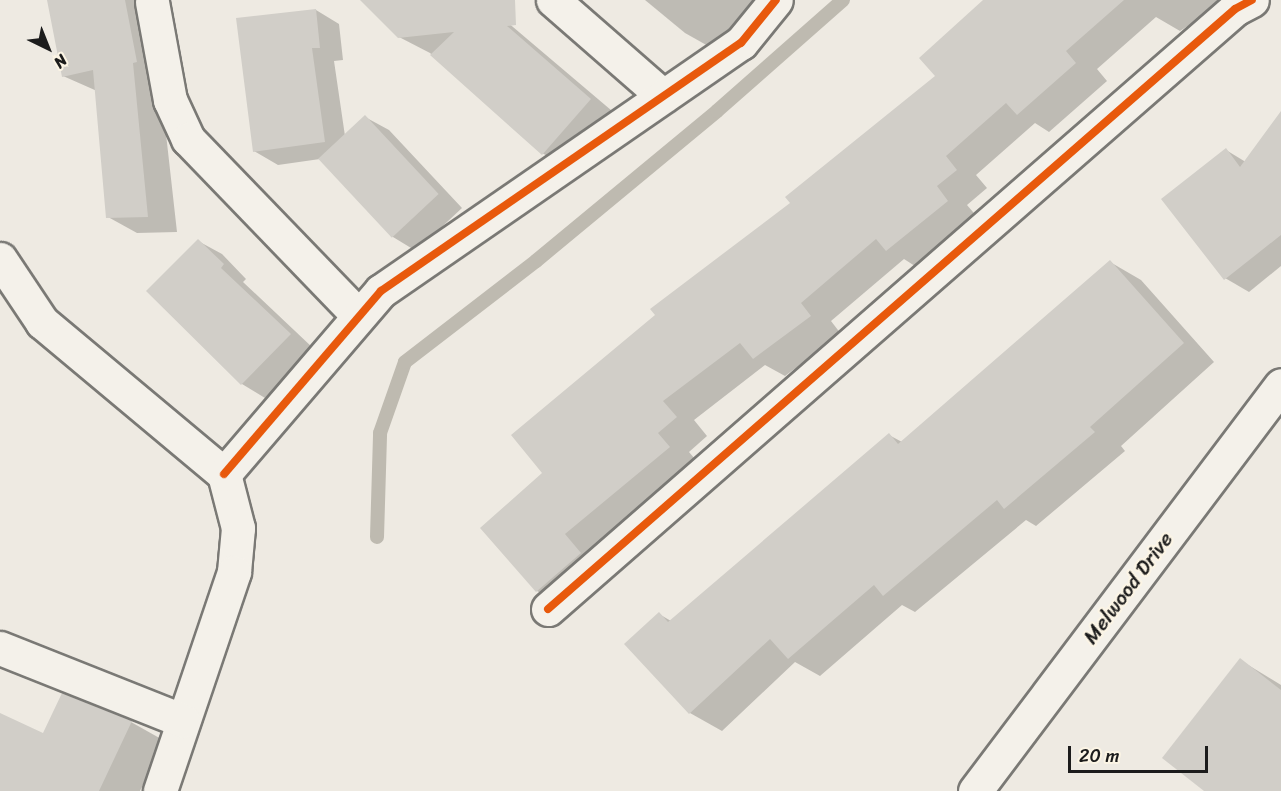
<!DOCTYPE html>
<html>
<head>
<meta charset="utf-8">
<style>
	body { margin:0 }
	#map { position:relative; width:1281px; height:791px; overflow:hidden; background:#eeeae2; font-family:Sriracha,sans-serif }
	div>[style] { position:absolute }
	[style*='--x'] { left:calc(var(--x)*1px); top:calc(var(--y)*1px); width:calc(var(--w)*1px); rotate:calc(var(--a)*1deg) }
	.shadow>* { inset:0; background:#0003 }
	.stream>* { height:14px; margin:-7px; padding:0 7px; transform-origin:7px; border-radius:7px; background:#bebab0 }
	.building>* { inset:0; background:#d1cec8; transform-origin:0 0 }
	.roads { filter:drop-shadow(2px 0 #7a7975) drop-shadow(-2px 0 #7a7975) drop-shadow(0 2px #7a7975) drop-shadow(0 -2px #7a7975) }
	.minor>* { height:33px; margin:-16.5px; padding:0 16.5px; transform-origin:16.5px; border-radius:16.5px; background:#f4f1ea }
	.cycleway>* { height:8px; margin:-4px; padding:0 4px; transform-origin:4px; border-radius:4px; background:#e8590c }
	span { translate:-50% -50%; white-space:nowrap; text-align:center; line-height:1.15; -webkit-text-stroke:4.5px #fcf5e5; paint-order:stroke }
	.street-label { font-size:21px; color:#1c1c1c }
	.north { position:absolute; left:18px; top:18px; width:60px; height:60px; -webkit-text-stroke:4px #fcf5e5; paint-order:stroke; rotate:137deg; font-size:16px; font-weight:700; line-height:24px; text-align:center; color:#1c1c1c }
	.north::after { content:''; display:block; margin:auto; width:21px; height:27px; background:#1c1c1c; clip-path:polygon(50% 0,100% 100%,50% 72%,0 100%) }
	.scale { position:absolute; left:1068px; top:746px; width:140px; height:27px; box-sizing:border-box; border:3px solid #1c1c1c; border-top:0; padding-left:8px; font-size:18px; line-height:21px; white-space:nowrap; color:#1c1c1c; -webkit-text-stroke:4px #fcf5e5; paint-order:stroke }
</style>
</head>
<body>
<div id="map">
	<div class="shadow">
		<div style="clip-path:polygon(48px 0,151px 0,177px 232px,137px 233px,108px 217px,97px 91px,63px 76px)"></div>
		<div style="clip-path:polygon(362px 0,481px 0,618px 116px,570px 169px,542px 153px,430px 53px,399px 37px)"></div>
		<div style="clip-path:polygon(645px 0,759px 0,717px 51px,685px 33px)"></div>
		<div style="clip-path:polygon(986px 0,1227px 0,1180px 31px,1156px 17px,1097px 69px,1107px 81px,1049px 132px,1035px 123px,976px 175px,987px 188px,967px 205px,979px 219px,918px 268px,904px 259px,831px 321px,841px 334px,785px 376px,765px 365px,694px 420px,707px 436px,689px 452px,700px 465px,568px 609px,537px 591px,544px 473px,792px 204px,937px 76px)"></div>
		<div style="clip-path:polygon(316px 10px,339px 24px,343px 60px,334px 61px,345px 136px,365px 117px,389px 130px,462px 208px,416px 251px,393px 237px,320px 159px,278px 165px,254px 151px)"></div>
		<div style="clip-path:polygon(1226px 150px,1249px 164px,1281px 204px,1281px 266px,1249px 292px,1225px 278px)"></div>
		<div style="clip-path:polygon(198px 241px,222px 254px,246px 279px,243px 282px,313px 348px,265px 398px,242px 384px,148px 291px)"></div>
		<div style="clip-path:polygon(1110px 262px,1141px 280px,1214px 362px,1121px 446px,1125px 451px,1036px 526px,1026px 520px,915px 612px,902px 605px,820px 676px,795px 662px,722px 731px,690px 713px,626px 644px,659px 614px,671px 621px,889px 435px,902px 442px)"></div>
		<div style="clip-path:polygon(1240px 660px,1281px 685px,1281px 791px,1207px 791px)"></div>
		<div style="clip-path:polygon(0 715px,44px 735px,131px 722px,163px 740px,140px 791px,0 791px)"></div>
	</div>
	<div class="stream">
		<div style="--x:377;--y:537;--w:104;--a:-88.3"></div>
		<div style="--x:380;--y:433;--w:75;--a:-70.6"></div>
		<div style="--x:405;--y:362;--w:165;--a:-37.6"></div>
		<div style="--x:536;--y:261;--w:235;--a:-39.6"></div>
		<div style="--x:717;--y:111;--w:168;--a:-41.4"></div>
	</div>
	<div class="building">
		<div style="clip-path:polygon(47px 0,125px 0,137px 62px,133px 63px,148px 217px,106px 218px,93px 70px,62px 77px)"></div>
		<div style="clip-path:polygon(360px 0,515px 0,516px 25px,507px 26px,591px 99px,542px 155px,430px 55px,454px 32px,398px 38px)"></div>
		<div style="clip-path:polygon(983px 0,1124px 0,1066px 51px,1076px 63px,1017px 115px,1006px 103px,946px 156px,957px 170px,937px 186px,948px 201px,886px 251px,876px 239px,801px 303px,811px 316px,753px 359px,740px 343px,663px 401px,677px 417px,658px 433px,670px 447px,565px 534px,581px 553px,536px 592px,480px 528px,542px 473px,511px 435px,655px 315px,650px 309px,790px 203px,785px 197px,935px 76px,919px 58px)"></div>
		<div style="clip-path:polygon(316px 9px,320px 48px,312px 48px,325px 142px,253px 152px,236px 18px)"></div>
		<div style="clip-path:polygon(1281px 111px,1281px 235px,1224px 280px,1161px 199px,1226px 148px,1240px 167px)"></div>
		<div style="left:365px;top:115px;width:108px;height:64px;rotate:47deg"></div>
		<div style="clip-path:polygon(198px 239px,224px 264px,221px 268px,291px 334px,241px 385px,146px 291px)"></div>
		<div style="clip-path:polygon(1110px 260px,1184px 343px,1090px 427px,1095px 432px,1004px 509px,997px 500px,883px 596px,874px 585px,788px 659px,770px 639px,689px 714px,624px 644px,659px 612px,668px 622px,889px 433px,898px 444px)"></div>
		<div style="clip-path:polygon(1240px 658px,1281px 690px,1281px 791px,1204px 791px,1162px 758px)"></div>
		<div style="clip-path:polygon(62px 693px,132px 721px,99px 791px,0 791px,0 713px,43px 733px)"></div>
	</div>
	<div class="roads">
		<div class="minor">
			<div style="--x:553;--y:0;--w:146;--a:41.1"></div>
			<div style="--x:152;--y:2;--w:100;--a:79.6"></div>
			<div style="--x:170;--y:100;--w:43;--a:65.2"></div>
			<div style="--x:188;--y:139;--w:243;--a:46"></div>
			<div style="--x:0;--y:259;--w:76;--a:56.3"></div>
			<div style="--x:42;--y:322;--w:237;--a:39.9"></div>
			<div style="--x:224;--y:474;--w:56;--a:75.5"></div>
			<div style="--x:238;--y:528;--w:44;--a:95.2"></div>
			<div style="--x:234;--y:572;--w:231;--a:108.7"></div>
			<div style="--x:224;--y:474;--w:241;--a:-49.4"></div>
			<div style="--x:381;--y:291;--w:437;--a:-34.6"></div>
			<div style="--x:741;--y:43;--w:55;--a:-50.9"></div>
			<div style="--x:548;--y:609;--w:912;--a:-41.13"></div>
			<div style="--x:1235;--y:9;--w:19;--a:-28"></div>
			<div style="--x:0;--y:648;--w:197;--a:21.7"></div>
			<div style="--x:975;--y:791;--w:508;--a:-52.99"></div>
		</div>
	</div>
	<div class="cycleway">
		<div style="--x:224;--y:474;--w:241;--a:-49.4"></div>
		<div style="--x:381;--y:291;--w:437;--a:-34.6"></div>
		<div style="--x:741;--y:43;--w:55;--a:-50.9"></div>
		<div style="--x:548;--y:609;--w:912;--a:-41.13"></div>
		<div style="--x:1235;--y:9;--w:19;--a:-28"></div>
	</div>
	<div class="street-label">
		<span style="left:1128px;top:588px;rotate:-53deg">Melwood Drive</span>
	</div>
	<div class="north">N</div>
	<div class="scale">20 m</div>
</div>
</body>
</html>
